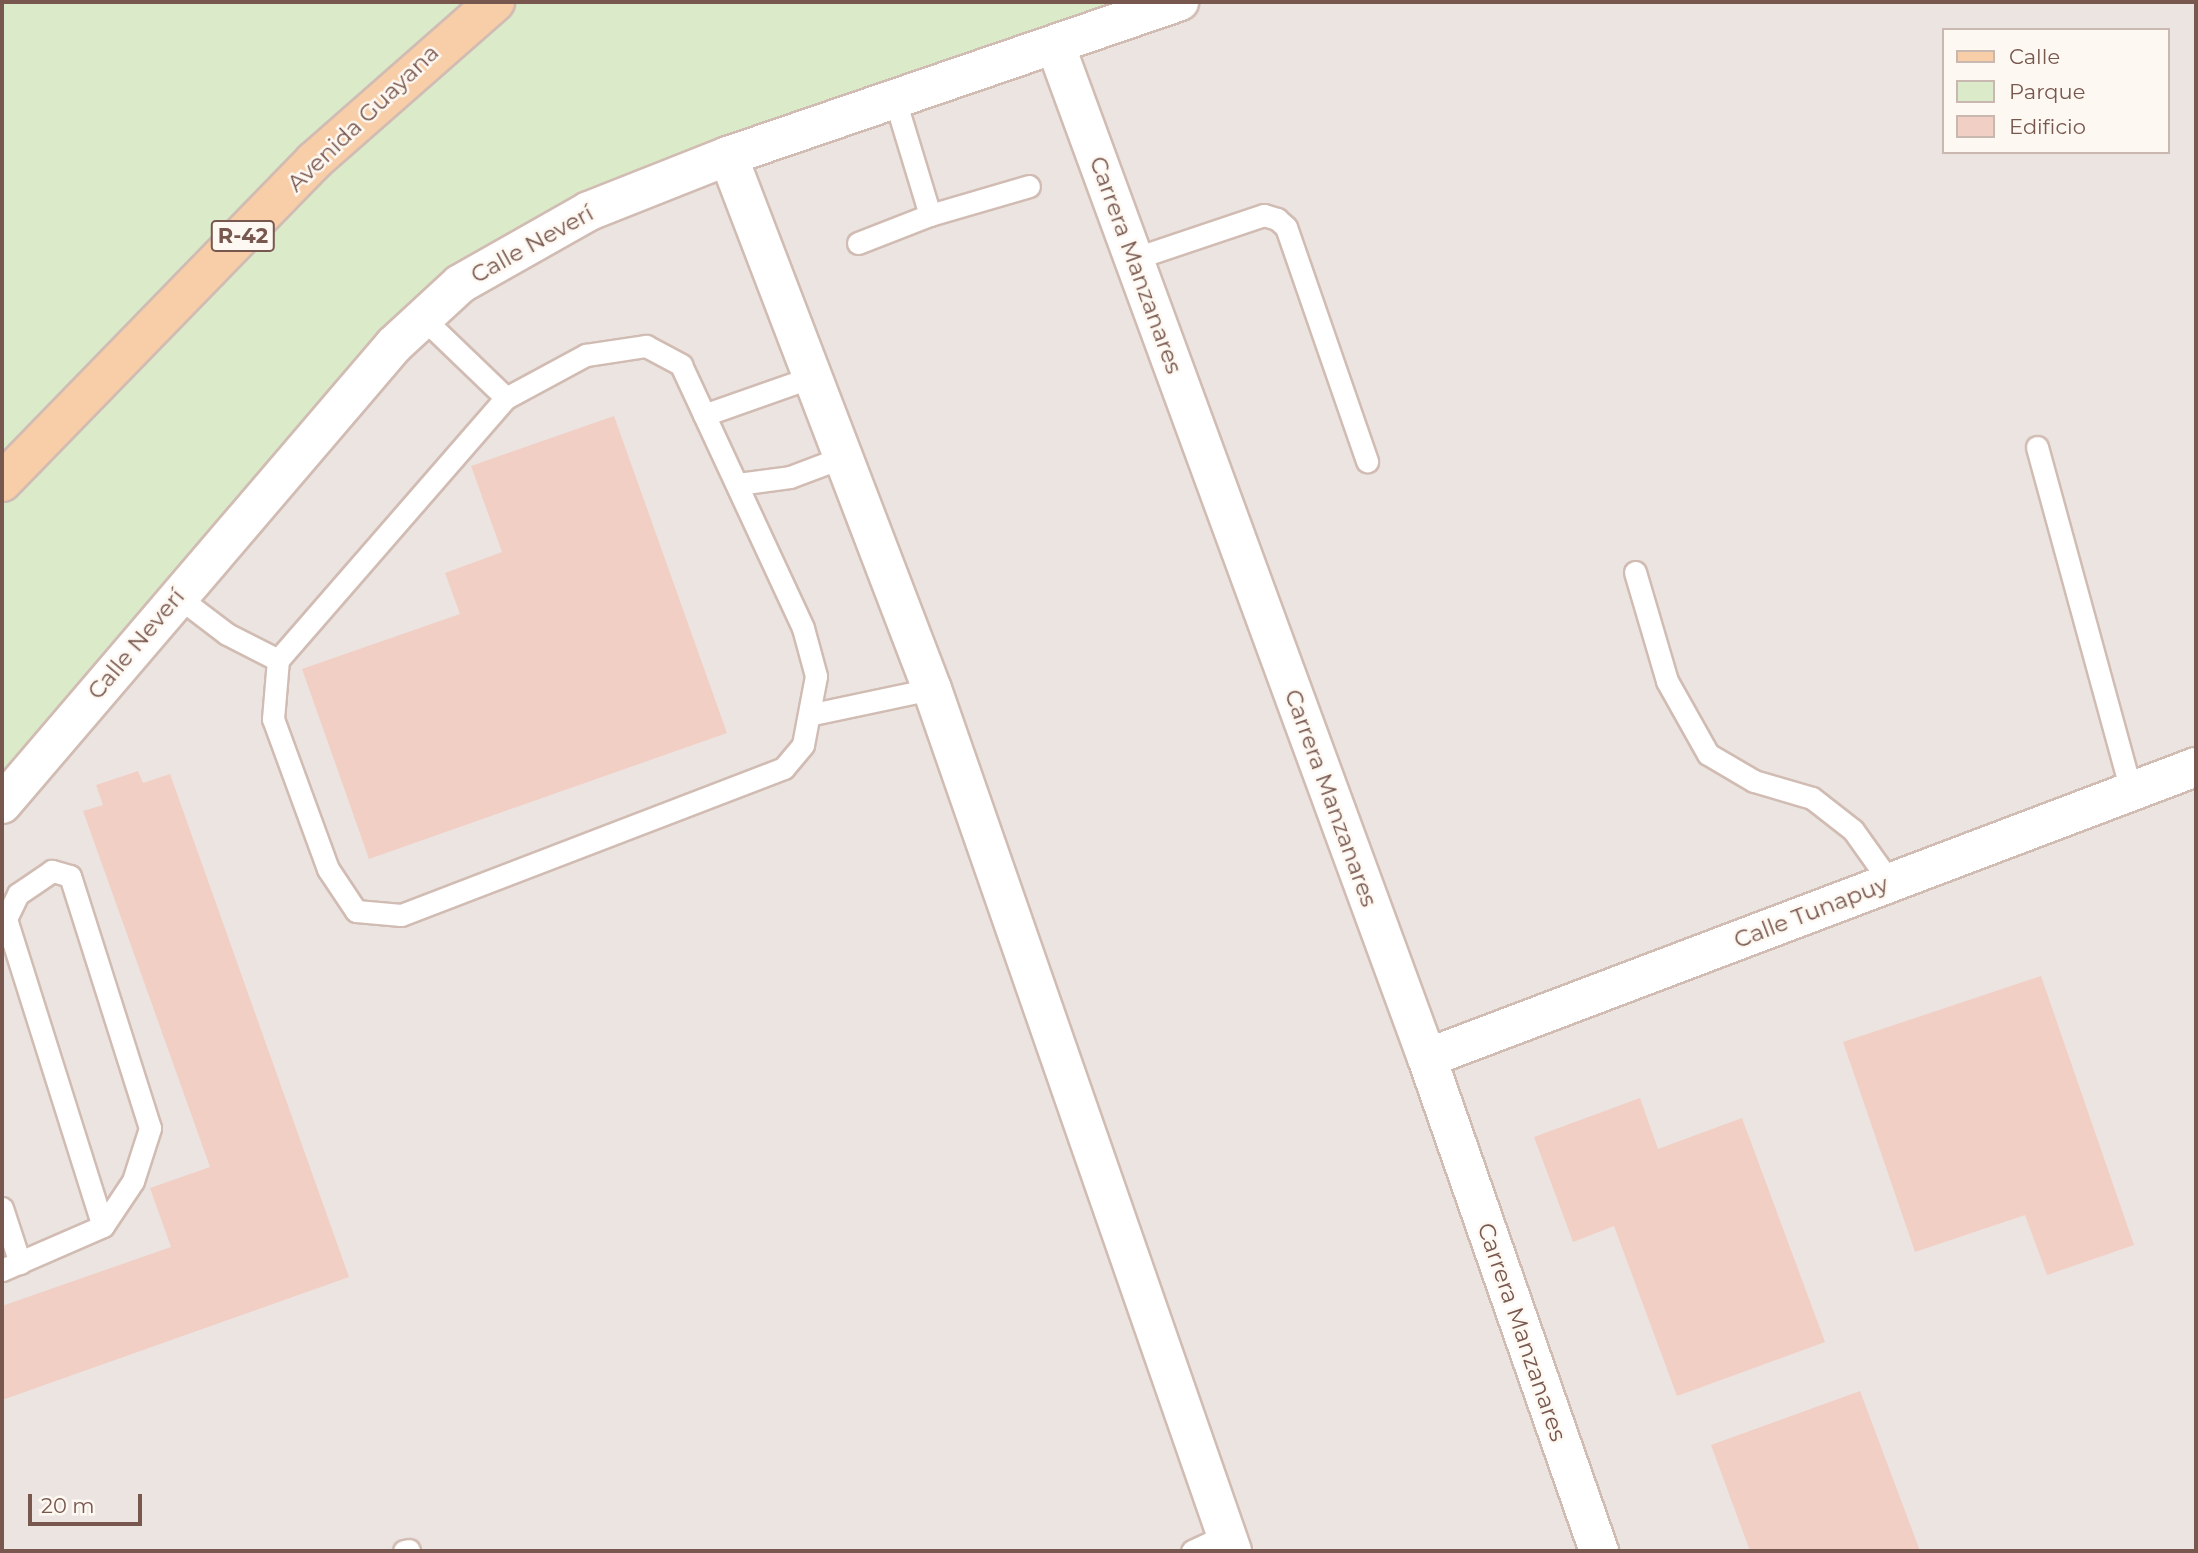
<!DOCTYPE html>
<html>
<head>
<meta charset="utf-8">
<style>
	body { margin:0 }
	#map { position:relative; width:2198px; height:1553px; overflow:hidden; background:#fcf3ec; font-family:Montserrat,sans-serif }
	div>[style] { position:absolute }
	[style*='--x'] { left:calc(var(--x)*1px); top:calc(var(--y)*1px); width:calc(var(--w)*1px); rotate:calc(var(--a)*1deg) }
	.industrial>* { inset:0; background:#ece4e1 }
	.green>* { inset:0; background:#dbeac9 }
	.building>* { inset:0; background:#f1cfc4 }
	.roads { filter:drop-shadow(2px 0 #d1bcb3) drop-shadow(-2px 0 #d1bcb3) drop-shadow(0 2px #d1bcb3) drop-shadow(0 -2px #d1bcb3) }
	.lane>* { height:21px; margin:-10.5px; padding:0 10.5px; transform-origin:10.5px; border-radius:10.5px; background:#fff }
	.street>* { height:38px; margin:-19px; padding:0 19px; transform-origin:19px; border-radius:19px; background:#fff }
	.primary>* { height:38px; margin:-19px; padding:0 19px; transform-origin:19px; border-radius:19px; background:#f7cea7 }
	span { translate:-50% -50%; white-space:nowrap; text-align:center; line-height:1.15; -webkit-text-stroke:5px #fef8f2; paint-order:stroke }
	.shield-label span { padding:2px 5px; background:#fef8f2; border:2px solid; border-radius:5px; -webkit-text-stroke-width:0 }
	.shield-label { font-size:21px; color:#77574e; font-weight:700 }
	.street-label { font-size:23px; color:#77574e }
	.frame { position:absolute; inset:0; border:4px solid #77574e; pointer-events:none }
	.legend { position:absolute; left:1942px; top:28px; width:228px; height:126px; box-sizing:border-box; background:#fef8f2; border:2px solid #c8b8b0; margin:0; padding:9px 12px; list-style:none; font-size:21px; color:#77574e }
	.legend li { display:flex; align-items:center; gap:14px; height:35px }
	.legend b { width:35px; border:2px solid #c8b8b0 }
	.scale { position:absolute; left:28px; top:1494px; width:114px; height:32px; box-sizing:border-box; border:4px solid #77574e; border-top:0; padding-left:9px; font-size:21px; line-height:24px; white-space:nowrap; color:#77574e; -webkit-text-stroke:5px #fef8f2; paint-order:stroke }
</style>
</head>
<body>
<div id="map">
	<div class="industrial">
		<div style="clip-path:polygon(evenodd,1183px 2px,2196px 2px,2196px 1551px,2px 1551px,2px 808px,262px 498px,518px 248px,1183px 2px,1944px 30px,2168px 30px,2168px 152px,1944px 152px,1944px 30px)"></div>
	</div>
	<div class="green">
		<div style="clip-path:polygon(2px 2px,1183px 2px,731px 156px,463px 285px,2px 808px)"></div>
	</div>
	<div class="building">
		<div style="clip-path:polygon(614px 416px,727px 733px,369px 859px,302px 669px,460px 614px,445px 573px,502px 552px,471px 466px)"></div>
		<div style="clip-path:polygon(138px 771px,143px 783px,170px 774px,349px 1277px,2px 1400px,2px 1306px,171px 1247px,150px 1188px,210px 1167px,83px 811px,103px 805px,96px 785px)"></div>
		<div style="clip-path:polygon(2041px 976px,2134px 1245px,2047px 1275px,2025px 1215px,1915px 1252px,1843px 1042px)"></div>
		<div style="clip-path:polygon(1640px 1098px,1658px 1149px,1742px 1118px,1825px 1342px,1677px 1396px,1614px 1226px,1573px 1242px,1534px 1137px)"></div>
		<div style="clip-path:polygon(1860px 1391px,1920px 1551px,1750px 1551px,1711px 1445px)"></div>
	</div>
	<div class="roads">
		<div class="lane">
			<div style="--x:930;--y:215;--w:103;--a:-16.3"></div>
			<div style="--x:858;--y:243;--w:77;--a:-21.3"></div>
			<div style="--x:930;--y:215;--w:120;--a:-106.9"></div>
			<div style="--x:1133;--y:259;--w:138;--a:-18.6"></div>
			<div style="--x:1264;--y:215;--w:14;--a:17"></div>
			<div style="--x:1277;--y:219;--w:12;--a:42"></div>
			<div style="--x:1286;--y:227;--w:248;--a:70.9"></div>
			<div style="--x:423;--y:318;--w:115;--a:43.9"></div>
			<div style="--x:646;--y:346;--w:40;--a:28"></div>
			<div style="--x:681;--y:365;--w:290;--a:65.1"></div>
			<div style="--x:803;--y:628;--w:50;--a:74.8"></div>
			<div style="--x:816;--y:676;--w:70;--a:100.7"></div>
			<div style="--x:803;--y:745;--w:30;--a:130"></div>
			<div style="--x:784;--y:768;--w:410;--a:159"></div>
			<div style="--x:401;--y:915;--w:45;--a:-174.9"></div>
			<div style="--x:356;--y:911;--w:50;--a:-123.7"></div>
			<div style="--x:328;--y:869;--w:160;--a:-110.1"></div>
			<div style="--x:273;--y:719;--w:59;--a:-85.2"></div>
			<div style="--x:278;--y:660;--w:347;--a:-49"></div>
			<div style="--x:506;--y:398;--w:91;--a:-28.3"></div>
			<div style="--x:586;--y:355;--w:61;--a:-8.5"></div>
			<div style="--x:704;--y:415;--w:114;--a:-19.4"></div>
			<div style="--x:2037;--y:447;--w:356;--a:74.7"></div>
			<div style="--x:738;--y:484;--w:52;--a:-7.7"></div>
			<div style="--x:790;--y:477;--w:57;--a:-20.7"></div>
			<div style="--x:1635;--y:572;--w:114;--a:73.6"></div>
			<div style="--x:1667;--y:681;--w:84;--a:60.7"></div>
			<div style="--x:1708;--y:754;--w:53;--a:30.4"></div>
			<div style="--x:1754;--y:781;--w:60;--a:16.3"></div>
			<div style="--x:1812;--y:798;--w:52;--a:38"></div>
			<div style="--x:1853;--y:830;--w:64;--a:54.6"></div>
			<div style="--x:177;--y:596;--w:63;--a:37.2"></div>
			<div style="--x:227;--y:634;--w:57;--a:27"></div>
			<div style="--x:813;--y:714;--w:122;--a:-11.9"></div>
			<div style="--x:2;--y:1208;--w:58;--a:71.9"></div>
			<div style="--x:2;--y:1270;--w:110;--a:-23.5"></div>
			<div style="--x:103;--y:1226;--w:54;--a:-56.3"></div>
			<div style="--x:133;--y:1181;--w:56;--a:-72.2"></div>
			<div style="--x:150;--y:1128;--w:264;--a:-107.6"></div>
			<div style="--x:70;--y:876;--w:19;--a:-164"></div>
			<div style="--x:52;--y:871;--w:41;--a:145.9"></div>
			<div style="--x:18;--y:894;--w:28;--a:116"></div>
			<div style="--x:6;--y:919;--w:322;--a:72.5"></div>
			<div style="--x:404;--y:1551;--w:5;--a:-11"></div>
			<div style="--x:1192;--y:1551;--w:38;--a:-25"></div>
		</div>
		<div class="street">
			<div style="--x:1056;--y:47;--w:1077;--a:69.85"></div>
			<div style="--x:1427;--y:1058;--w:522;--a:70.77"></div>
			<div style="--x:728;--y:156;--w:571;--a:69.06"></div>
			<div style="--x:932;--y:689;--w:913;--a:70.81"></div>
			<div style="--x:2;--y:804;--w:604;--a:-49.5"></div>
			<div style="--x:394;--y:345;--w:90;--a:-42.7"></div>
			<div style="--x:460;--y:284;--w:148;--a:-29.5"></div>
			<div style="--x:589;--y:211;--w:149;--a:-21.6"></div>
			<div style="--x:728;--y:156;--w:477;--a:-18.9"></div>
			<div style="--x:1427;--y:1058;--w:822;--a:-20.73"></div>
		</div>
		<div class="primary">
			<div style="--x:2;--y:482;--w:448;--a:-45.8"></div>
			<div style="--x:314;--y:161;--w:241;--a:-41.3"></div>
		</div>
	</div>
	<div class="shield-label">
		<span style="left:243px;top:236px">R-42</span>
	</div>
	<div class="street-label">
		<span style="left:363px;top:118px;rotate:-44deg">Avenida Guayana</span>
		<span style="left:532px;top:244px;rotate:-29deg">Calle Neverí</span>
		<span style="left:1136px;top:265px;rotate:70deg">Carrera Manzanares</span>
		<span style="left:136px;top:644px;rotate:-50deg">Calle Neverí</span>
		<span style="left:1331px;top:798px;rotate:70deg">Carrera Manzanares</span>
		<span style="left:1811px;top:912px;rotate:-21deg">Calle Tunapuy</span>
		<span style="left:1522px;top:1332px;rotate:71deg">Carrera Manzanares</span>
	</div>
	<div class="frame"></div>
	<ul class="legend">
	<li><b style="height:9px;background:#f7cea7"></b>Calle</li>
	<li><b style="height:19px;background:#dbeac9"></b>Parque</li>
	<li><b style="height:19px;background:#f1cfc4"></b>Edificio</li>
	</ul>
	<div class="scale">20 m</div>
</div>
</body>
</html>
